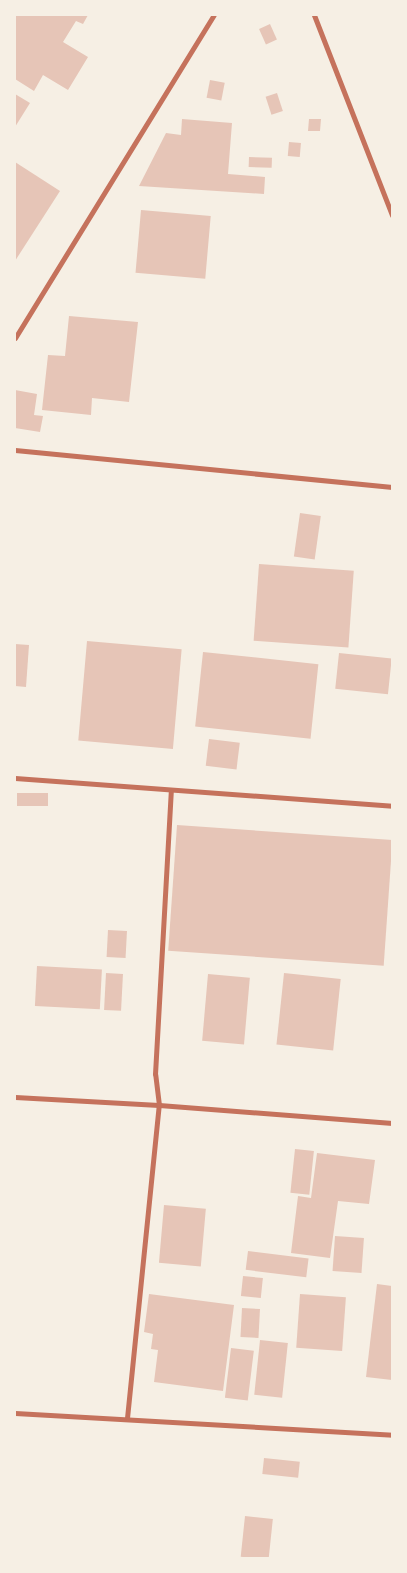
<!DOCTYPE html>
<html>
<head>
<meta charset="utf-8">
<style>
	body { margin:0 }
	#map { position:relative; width:407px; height:1573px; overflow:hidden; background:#f6efe4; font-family:"Fira Sans Condensed",sans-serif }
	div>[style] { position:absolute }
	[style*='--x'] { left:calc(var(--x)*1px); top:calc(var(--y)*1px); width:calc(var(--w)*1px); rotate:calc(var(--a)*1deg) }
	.building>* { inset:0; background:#e6c5b7; transform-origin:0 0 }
	.minor>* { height:5px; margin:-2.5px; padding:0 2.5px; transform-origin:2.5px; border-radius:2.5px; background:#c5725c }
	span { translate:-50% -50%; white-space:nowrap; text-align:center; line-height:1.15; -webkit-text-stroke:4px #f6efe4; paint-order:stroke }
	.frame { position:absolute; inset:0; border:16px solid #f6efe4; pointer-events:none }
</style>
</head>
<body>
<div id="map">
	<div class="building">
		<div style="clip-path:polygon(15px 15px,88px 15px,83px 24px,76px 21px,63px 42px,88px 57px,68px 90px,43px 75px,34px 91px,15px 79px)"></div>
		<div style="left:270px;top:24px;width:17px;height:12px;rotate:66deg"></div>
		<div style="left:210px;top:80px;width:15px;height:18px;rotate:11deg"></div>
		<div style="left:277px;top:93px;width:19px;height:12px;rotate:72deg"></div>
		<div style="clip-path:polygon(15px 94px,30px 103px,15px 127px)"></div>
		<div style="clip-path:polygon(182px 119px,232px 123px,228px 174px,265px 177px,264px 194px,139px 186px,166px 133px,181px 135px)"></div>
		<div style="clip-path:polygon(309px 119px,321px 119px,320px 131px,308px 131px)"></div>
		<div style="left:289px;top:142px;width:12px;height:14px;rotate:5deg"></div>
		<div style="left:249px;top:157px;width:23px;height:10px;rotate:2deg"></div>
		<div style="clip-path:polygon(15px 162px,60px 191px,15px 261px)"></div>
		<div style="left:141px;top:210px;width:70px;height:63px;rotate:5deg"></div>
		<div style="clip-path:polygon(69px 316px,138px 322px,129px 402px,92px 398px,91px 415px,42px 410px,48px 355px,65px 356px)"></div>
		<div style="clip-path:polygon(15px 390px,37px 394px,34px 415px,43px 416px,40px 432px,15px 428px)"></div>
		<div style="left:300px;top:513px;width:21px;height:44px;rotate:8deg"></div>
		<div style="left:259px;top:564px;width:95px;height:77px;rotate:4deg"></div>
		<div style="left:87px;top:641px;width:95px;height:100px;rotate:5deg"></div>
		<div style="clip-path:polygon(15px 644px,29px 645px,26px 687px,15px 686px)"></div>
		<div style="left:203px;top:652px;width:116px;height:75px;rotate:6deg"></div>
		<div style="left:339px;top:653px;width:53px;height:36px;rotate:6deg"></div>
		<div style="left:209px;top:739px;width:31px;height:27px;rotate:7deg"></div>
		<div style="left:17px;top:793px;width:31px;height:13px"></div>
		<div style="left:177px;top:825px;width:216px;height:126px;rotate:4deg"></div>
		<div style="left:108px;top:930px;width:19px;height:27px;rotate:3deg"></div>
		<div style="left:37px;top:966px;width:65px;height:40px;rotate:3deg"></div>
		<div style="left:106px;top:973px;width:17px;height:37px;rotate:3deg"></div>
		<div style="left:284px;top:973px;width:57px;height:72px;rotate:6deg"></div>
		<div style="left:208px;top:974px;width:42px;height:67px;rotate:5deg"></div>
		<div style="left:295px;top:1149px;width:19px;height:44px;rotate:6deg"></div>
		<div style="clip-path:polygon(317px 1153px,375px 1160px,369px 1204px,338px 1201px,330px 1258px,291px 1253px,298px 1196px,311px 1198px)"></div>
		<div style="left:164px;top:1205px;width:42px;height:58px;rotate:5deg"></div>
		<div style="left:335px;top:1236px;width:29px;height:35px;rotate:4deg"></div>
		<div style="left:248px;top:1251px;width:61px;height:19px;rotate:7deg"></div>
		<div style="left:243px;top:1276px;width:20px;height:20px;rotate:6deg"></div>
		<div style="clip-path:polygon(377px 1284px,392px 1286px,392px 1380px,366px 1377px)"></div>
		<div style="clip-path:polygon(149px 1294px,234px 1305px,223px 1391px,154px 1382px,158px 1350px,151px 1349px,153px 1334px,144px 1332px)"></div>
		<div style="left:300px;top:1294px;width:46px;height:54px;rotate:4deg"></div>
		<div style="left:242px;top:1308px;width:18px;height:29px;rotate:3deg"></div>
		<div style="left:260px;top:1340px;width:28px;height:55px;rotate:6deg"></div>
		<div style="left:231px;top:1348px;width:23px;height:50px;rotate:7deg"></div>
		<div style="left:264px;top:1458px;width:36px;height:16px;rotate:6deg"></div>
		<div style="left:245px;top:1516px;width:28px;height:41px;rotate:6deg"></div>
	</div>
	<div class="minor">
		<div style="--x:314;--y:15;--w:215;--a:68.7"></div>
		<div style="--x:15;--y:338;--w:379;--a:-58.4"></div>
		<div style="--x:15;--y:450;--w:379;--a:5.6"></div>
		<div style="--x:15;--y:778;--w:378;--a:4.2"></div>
		<div style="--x:15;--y:1097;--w:144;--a:3.2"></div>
		<div style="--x:159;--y:1105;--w:234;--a:4.4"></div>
		<div style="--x:15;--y:1413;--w:378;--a:3.3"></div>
		<div style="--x:127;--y:1418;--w:315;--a:-84.2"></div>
		<div style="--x:159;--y:1105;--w:31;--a:-97"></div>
		<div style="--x:155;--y:1074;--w:284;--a:-86.8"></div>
	</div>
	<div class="frame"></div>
</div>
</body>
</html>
